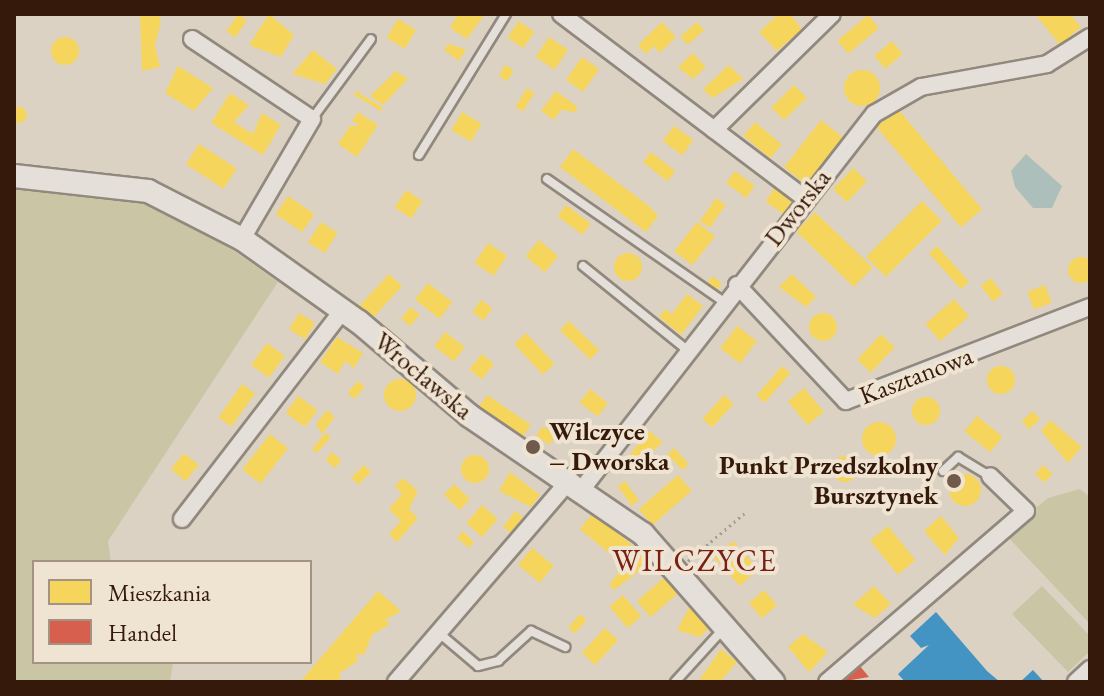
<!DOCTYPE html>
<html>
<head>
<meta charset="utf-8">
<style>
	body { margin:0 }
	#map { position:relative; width:1104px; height:696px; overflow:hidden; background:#dcd2c4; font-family:"EB Garamond",serif }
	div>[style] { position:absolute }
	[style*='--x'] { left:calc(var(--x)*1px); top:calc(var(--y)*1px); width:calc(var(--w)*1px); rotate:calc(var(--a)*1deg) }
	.green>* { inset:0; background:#cac5a5 }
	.water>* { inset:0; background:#acbfba }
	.homes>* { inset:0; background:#f6d55c; transform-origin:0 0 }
	.round { border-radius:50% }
	.shops>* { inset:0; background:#d6604d }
	.schools>* { inset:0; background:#4393c3 }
	.path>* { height:3px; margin-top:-1.5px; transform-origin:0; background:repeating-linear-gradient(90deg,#a49c95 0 2px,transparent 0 6px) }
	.roads { filter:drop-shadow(2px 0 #91887e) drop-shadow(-2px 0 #91887e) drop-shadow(0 2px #91887e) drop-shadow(0 -2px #91887e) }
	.lane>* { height:8px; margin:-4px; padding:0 4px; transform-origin:4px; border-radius:4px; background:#e4dfd8 }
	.street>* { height:16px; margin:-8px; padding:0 8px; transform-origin:8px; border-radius:8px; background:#e4dfd8 }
	.secondary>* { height:22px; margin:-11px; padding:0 11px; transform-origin:11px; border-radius:11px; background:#e4dfd8 }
	.dots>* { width:22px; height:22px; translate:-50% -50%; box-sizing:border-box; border:4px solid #efe3d2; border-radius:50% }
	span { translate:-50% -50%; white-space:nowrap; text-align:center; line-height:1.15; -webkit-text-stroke:8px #efe3d2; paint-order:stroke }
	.street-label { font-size:26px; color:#35190a }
	.poi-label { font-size:26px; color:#35190a; font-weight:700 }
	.left { translate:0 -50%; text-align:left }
	.right { translate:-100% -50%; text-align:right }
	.quarter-label { font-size:30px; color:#7a1f14; letter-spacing:2px }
	.frame { position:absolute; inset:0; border:16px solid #35190a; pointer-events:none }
	.legend { position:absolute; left:32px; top:560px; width:280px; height:104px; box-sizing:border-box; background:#efe3d2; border:2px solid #a59282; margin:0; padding:10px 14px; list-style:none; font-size:24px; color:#35190a }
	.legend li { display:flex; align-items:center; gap:16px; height:40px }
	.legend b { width:40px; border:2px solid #a59282 }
</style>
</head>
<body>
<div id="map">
	<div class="green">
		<div style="clip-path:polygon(14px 184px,124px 198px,189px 219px,278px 282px,108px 541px,111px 562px,34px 562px,34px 662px,173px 662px,170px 682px,14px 682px)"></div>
		<div style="clip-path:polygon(1080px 489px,1090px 497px,1090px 624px,1005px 534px,1048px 498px)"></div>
		<div style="clip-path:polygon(1042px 586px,1090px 636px,1090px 651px,1068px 672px,1012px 614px)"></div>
	</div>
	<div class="water">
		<div style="clip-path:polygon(1026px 154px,1062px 186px,1052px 208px,1033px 208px,1015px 187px,1011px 171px)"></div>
	</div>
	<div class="homes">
		<div style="clip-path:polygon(140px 14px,159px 14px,161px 22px,155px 45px,160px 67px,142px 71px)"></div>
		<div style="left:238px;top:14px;width:11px;height:21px;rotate:34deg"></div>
		<div style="clip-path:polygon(269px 14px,294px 35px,281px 57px,249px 45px)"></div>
		<div style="clip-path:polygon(458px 14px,485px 14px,467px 39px,450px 28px)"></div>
		<div style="clip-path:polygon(779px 14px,790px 14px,802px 29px,777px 51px,759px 32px)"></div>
		<div style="clip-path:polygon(1035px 14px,1070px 14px,1081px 27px,1060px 45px)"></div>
		<div style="left:868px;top:15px;width:17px;height:40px;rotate:50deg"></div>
		<div style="left:398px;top:19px;width:21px;height:22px;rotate:31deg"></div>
		<div style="left:519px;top:21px;width:19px;height:20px;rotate:35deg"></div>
		<div style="clip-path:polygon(662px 22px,676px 37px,660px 53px,654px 46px,646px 54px,638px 45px)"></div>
		<div style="left:697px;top:22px;width:11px;height:22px;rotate:49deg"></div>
		<div class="round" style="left:51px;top:37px;width:28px;height:28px"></div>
		<div style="left:549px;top:37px;width:23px;height:24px;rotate:34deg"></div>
		<div style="left:892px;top:41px;width:17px;height:23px;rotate:50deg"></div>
		<div style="clip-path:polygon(448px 44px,466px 49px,459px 61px,444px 50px)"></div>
		<div style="clip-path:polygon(313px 50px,337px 69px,325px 84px,292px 74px)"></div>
		<div style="clip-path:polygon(693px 53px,706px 67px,693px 79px,678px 67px)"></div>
		<div style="left:582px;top:57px;width:21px;height:28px;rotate:35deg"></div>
		<div style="left:505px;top:65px;width:10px;height:13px;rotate:29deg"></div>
		<div style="clip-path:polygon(729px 65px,743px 79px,712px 98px,703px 89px)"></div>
		<div style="clip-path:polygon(178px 66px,213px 88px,194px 111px,165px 93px)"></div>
		<div class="round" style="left:844px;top:70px;width:36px;height:36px"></div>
		<div style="clip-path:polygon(396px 71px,408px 79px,383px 105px,370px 96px)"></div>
		<div style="left:794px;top:85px;width:18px;height:32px;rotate:45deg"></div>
		<div style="left:527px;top:88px;width:9px;height:22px;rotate:32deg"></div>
		<div style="left:356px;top:91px;width:32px;height:4px;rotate:32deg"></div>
		<div style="clip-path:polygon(556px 91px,578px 107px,575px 112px,561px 110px,554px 120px,541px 111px)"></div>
		<div style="clip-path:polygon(230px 93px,249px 105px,234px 122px,243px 128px,253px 134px,262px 113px,281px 125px,263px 155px,211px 123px)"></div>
		<div class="round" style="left:11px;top:107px;width:16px;height:16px"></div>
		<div style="left:898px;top:109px;width:131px;height:28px;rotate:50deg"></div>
		<div style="clip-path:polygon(358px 112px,378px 125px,357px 157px,338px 144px,350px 126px,360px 126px,352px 121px)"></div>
		<div style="left:462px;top:112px;width:23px;height:21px;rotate:31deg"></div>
		<div style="left:821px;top:120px;width:28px;height:60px;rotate:38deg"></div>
		<div style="left:755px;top:122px;width:35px;height:18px;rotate:40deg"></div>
		<div style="left:674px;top:126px;width:24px;height:19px;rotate:36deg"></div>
		<div style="left:199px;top:144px;width:45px;height:24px;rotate:33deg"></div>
		<div style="clip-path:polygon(573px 149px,649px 206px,658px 216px,646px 232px,560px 167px)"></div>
		<div style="left:651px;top:152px;width:31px;height:13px;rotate:38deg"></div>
		<div style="left:853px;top:168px;width:19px;height:29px;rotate:43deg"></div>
		<div style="left:735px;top:171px;width:25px;height:15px;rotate:37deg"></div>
		<div style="left:776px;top:186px;width:22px;height:19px;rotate:34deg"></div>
		<div style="left:406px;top:190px;width:20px;height:21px;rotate:33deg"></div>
		<div style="left:288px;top:196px;width:32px;height:22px;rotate:34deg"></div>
		<div style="left:716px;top:198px;width:12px;height:28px;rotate:35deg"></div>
		<div style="left:922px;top:201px;width:28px;height:79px;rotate:45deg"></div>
		<div style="left:566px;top:205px;width:31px;height:14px;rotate:37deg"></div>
		<div style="left:815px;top:212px;width:80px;height:27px;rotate:44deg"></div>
		<div style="left:321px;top:222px;width:20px;height:24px;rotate:33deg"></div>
		<div style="left:697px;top:222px;width:23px;height:37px;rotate:38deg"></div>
		<div style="left:539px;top:240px;width:25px;height:21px;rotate:40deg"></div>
		<div style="left:488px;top:243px;width:23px;height:24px;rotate:34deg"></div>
		<div style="left:937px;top:246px;width:48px;height:11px;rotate:48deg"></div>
		<div class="round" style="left:614px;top:253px;width:28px;height:28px"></div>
		<div class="round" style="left:1068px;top:257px;width:26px;height:26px"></div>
		<div style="left:389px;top:274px;width:18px;height:45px;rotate:43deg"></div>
		<div style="clip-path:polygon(792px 274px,816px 297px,806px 307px,779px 287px)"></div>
		<div style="left:712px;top:276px;width:12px;height:11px;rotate:35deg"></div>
		<div style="left:991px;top:278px;width:20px;height:13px;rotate:53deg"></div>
		<div style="left:428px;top:283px;width:31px;height:21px;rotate:38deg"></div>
		<div style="left:1045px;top:285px;width:19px;height:19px;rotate:69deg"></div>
		<div style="clip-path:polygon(687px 294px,703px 306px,681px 335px,659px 317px,665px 309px,672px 314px)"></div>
		<div style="left:954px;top:299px;width:23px;height:38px;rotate:49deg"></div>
		<div style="left:481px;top:300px;width:14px;height:15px;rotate:36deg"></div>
		<div style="left:411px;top:307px;width:12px;height:15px;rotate:42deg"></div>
		<div style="left:299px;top:313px;width:19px;height:19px;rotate:32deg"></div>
		<div class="round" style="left:809px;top:313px;width:28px;height:28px"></div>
		<div style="left:569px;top:321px;width:42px;height:13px;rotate:44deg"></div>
		<div style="left:737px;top:326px;width:25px;height:28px;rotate:37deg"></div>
		<div style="left:445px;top:332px;width:25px;height:18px;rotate:37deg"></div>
		<div style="left:526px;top:333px;width:42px;height:16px;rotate:47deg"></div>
		<div style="left:881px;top:334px;width:19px;height:35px;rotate:43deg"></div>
		<div style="clip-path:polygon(337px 337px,363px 353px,354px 368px,345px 361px,338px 374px,320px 362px)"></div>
		<div style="left:267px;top:343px;width:22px;height:27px;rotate:36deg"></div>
		<div style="left:482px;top:354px;width:16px;height:20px;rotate:40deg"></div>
		<div style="left:782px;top:366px;width:11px;height:39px;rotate:41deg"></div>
		<div class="round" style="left:987px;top:366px;width:28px;height:28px"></div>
		<div class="round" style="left:384px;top:379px;width:32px;height:32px"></div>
		<div style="left:358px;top:381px;width:9px;height:16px;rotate:41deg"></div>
		<div style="left:242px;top:384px;width:16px;height:41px;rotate:35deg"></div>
		<div style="left:804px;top:388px;width:31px;height:21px;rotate:50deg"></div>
		<div style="left:590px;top:389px;width:23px;height:17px;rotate:38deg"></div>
		<div style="left:487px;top:395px;width:53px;height:16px;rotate:34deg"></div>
		<div style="left:724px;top:395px;width:13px;height:32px;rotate:42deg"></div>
		<div style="left:298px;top:396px;width:24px;height:21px;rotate:36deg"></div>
		<div class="round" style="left:912px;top:397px;width:28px;height:28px"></div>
		<div style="clip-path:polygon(327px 410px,335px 417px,322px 434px,316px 424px)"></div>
		<div style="left:1033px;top:411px;width:11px;height:15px;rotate:49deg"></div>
		<div style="left:977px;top:416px;width:33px;height:20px;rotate:39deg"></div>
		<div style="clip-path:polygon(576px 420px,586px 428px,578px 443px,566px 434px)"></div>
		<div style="clip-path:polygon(1050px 420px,1082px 447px,1068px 463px,1041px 431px)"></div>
		<div class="round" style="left:862px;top:422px;width:34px;height:34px"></div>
		<div style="left:543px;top:426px;width:16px;height:12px;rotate:35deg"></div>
		<div style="clip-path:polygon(649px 431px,663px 442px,638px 464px,628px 457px)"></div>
		<div style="clip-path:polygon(325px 433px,331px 437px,317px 453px,312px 449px)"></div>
		<div style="left:270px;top:434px;width:23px;height:45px;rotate:38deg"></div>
		<div style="left:674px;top:448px;width:22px;height:9px;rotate:47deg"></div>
		<div style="left:332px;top:452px;width:13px;height:10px;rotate:42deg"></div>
		<div style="left:184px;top:453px;width:19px;height:21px;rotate:39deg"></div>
		<div class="round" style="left:461px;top:455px;width:28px;height:28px"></div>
		<div class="round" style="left:832px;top:456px;width:26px;height:26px"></div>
		<div style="left:664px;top:458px;width:11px;height:8px;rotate:41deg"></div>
		<div style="left:364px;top:465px;width:10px;height:18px;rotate:45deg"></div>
		<div style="left:1043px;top:465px;width:13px;height:12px;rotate:42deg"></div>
		<div style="clip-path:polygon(510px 472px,540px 495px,531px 507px,499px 491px)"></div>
		<div class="round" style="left:949px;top:474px;width:32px;height:32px"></div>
		<div style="left:678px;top:475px;width:21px;height:52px;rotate:49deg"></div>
		<div style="clip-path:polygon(403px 478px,418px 491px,409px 509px,418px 518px,397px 542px,389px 534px,401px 521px,389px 509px,402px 494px,395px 486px)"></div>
		<div style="left:625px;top:481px;width:24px;height:9px;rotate:54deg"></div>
		<div style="left:454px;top:484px;width:22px;height:15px;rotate:43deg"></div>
		<div style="left:482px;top:505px;width:21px;height:24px;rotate:41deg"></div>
		<div style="left:515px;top:511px;width:10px;height:20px;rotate:37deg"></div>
		<div style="left:593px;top:513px;width:50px;height:21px;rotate:39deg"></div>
		<div style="clip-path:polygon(941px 516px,959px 538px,945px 555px,924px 531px)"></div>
		<div style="left:888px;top:526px;width:44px;height:23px;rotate:51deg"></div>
		<div style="clip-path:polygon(463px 531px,474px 542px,469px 548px,457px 538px)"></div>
		<div style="left:733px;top:541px;width:38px;height:25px;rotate:48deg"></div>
		<div style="left:532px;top:548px;width:28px;height:22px;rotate:39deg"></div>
		<div style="clip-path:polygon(635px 551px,650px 563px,614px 590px,609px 585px)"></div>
		<div style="left:667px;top:575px;width:21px;height:40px;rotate:49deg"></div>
		<div style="clip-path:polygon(874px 586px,891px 604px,875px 618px,853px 605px)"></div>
		<div style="left:764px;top:590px;width:20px;height:20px;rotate:49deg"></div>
		<div style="clip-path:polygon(378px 591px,401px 611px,385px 620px,390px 624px,372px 635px,364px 655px,356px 654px,358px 661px,340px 673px,340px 682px,300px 682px)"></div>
		<div style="left:623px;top:595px;width:28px;height:18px;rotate:49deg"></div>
		<div style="clip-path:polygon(690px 606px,711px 626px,700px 637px,677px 630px)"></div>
		<div style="left:580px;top:614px;width:9px;height:18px;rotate:41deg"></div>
		<div style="left:605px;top:628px;width:18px;height:34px;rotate:43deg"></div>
		<div style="clip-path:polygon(803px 634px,828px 652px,809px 672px,788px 647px)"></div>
		<div style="clip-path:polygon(721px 649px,737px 662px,720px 682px,698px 682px)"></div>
	</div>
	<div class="shops">
		<div style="clip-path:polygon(859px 665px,869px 677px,839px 682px)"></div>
	</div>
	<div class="schools">
		<div style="clip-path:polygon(936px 612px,987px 671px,1000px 682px,905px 682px,898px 674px,929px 645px,921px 648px,910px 636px)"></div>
		<div style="clip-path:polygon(1033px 670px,1044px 682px,1020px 682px)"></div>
	</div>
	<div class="path">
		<div style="--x:688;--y:561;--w:76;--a:-40.2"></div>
	</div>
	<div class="roads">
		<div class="lane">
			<div style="--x:312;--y:119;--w:99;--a:-53.6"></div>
			<div style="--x:419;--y:155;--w:166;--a:-58.3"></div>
			<div style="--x:547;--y:179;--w:216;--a:34.8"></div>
			<div style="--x:583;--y:266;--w:134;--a:38.9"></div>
			<div style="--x:943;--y:471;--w:21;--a:-43"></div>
			<div style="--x:958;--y:457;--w:37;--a:31"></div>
			<div style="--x:439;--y:633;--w:51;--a:40.2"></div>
			<div style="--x:478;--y:666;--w:21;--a:-14"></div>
			<div style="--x:498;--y:661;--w:45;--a:-42.3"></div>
			<div style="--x:531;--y:631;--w:38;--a:25"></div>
			<div style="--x:675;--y:682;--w:74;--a:-47.7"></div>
		</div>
		<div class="street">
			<div style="--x:561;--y:14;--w:305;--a:37.1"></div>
			<div style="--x:192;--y:39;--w:144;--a:33.7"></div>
			<div style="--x:312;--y:119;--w:139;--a:120.3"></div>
			<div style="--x:714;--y:130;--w:165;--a:-44.5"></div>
			<div style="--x:737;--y:285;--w:159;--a:46.8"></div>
			<div style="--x:846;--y:401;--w:261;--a:-21.1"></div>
			<div style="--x:582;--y:489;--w:475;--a:-52.1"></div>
			<div style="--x:874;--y:114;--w:54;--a:-29.9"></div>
			<div style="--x:921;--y:87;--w:128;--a:-10.3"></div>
			<div style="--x:1047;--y:64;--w:51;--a:-32.1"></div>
			<div style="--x:182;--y:519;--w:264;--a:-52.4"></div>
			<div style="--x:396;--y:682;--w:267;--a:-49.3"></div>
			<div style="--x:827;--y:682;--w:262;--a:-40.7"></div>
			<div style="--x:1026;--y:511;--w:50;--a:-135.8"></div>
			<div style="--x:1076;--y:682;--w:19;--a:-43"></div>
		</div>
		<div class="secondary">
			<div style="--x:14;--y:176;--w:135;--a:6.4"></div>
			<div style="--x:148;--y:191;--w:106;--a:27.1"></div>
			<div style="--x:242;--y:239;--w:143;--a:35.4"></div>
			<div style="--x:359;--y:322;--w:145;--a:40.3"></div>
			<div style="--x:470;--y:416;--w:209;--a:34.3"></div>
			<div style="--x:643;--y:534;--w:197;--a:48.7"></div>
		</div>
	</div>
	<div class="dots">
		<div style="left:533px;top:447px;background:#6f5a4b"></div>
		<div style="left:954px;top:481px;background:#6f5a4b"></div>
	</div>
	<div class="street-label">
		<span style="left:798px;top:208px;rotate:-52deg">Dworska</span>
		<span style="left:423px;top:376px;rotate:40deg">Wrocławska</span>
		<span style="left:916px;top:376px;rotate:-21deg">Kasztanowa</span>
	</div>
	<div class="poi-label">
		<span class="left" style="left:549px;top:447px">Wilczyce<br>– Dworska</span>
		<span class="right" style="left:938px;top:481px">Punkt Przedszkolny<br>Bursztynek</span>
	</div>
	<div class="quarter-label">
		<span style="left:695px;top:561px">WILCZYCE</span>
	</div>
	<div class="frame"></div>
	<ul class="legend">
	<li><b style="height:22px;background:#f6d55c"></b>Mieszkania</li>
	<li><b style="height:22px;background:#d6604d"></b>Handel</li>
	</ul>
</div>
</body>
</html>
